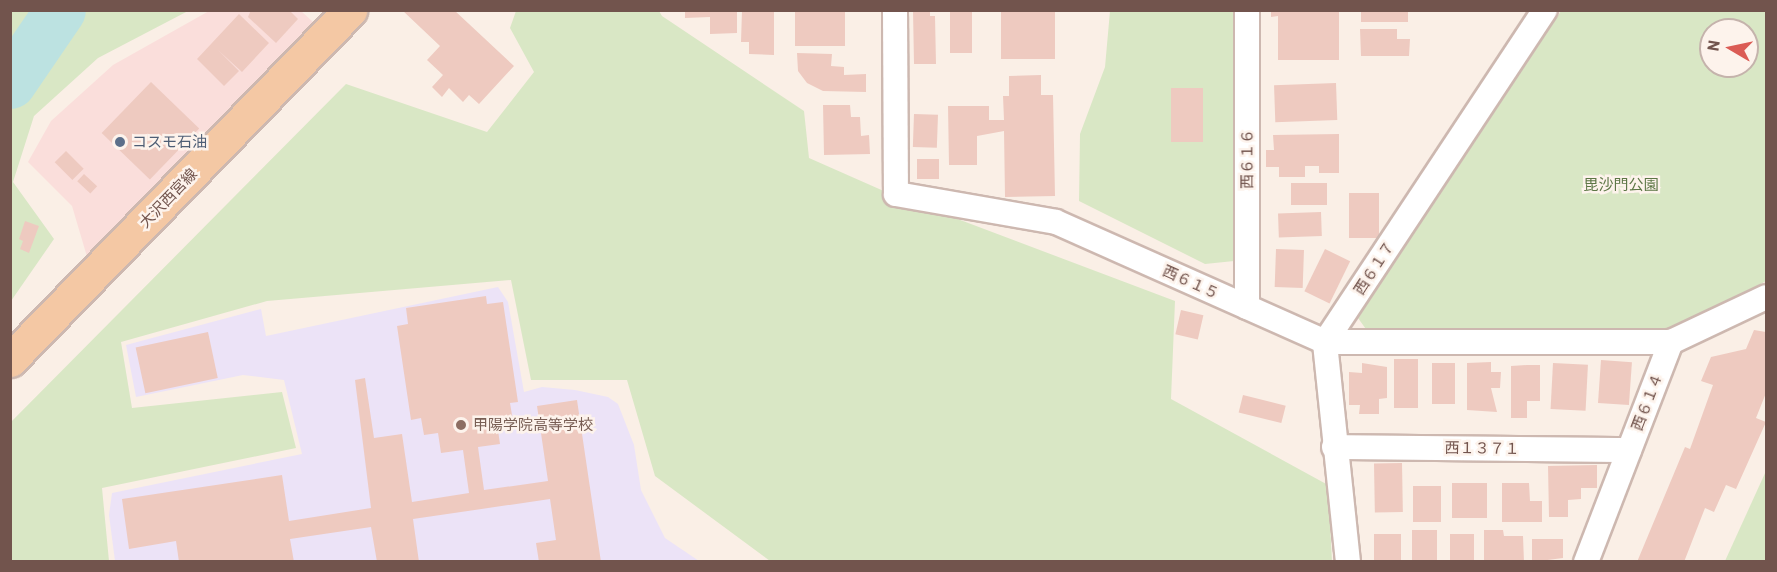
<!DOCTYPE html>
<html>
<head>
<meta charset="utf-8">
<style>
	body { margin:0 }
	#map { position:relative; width:1777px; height:572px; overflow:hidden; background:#faefe6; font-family:Barlow,"Noto Sans JP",sans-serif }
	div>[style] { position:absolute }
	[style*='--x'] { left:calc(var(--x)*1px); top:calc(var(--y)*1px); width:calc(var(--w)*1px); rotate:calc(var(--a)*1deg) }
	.commercial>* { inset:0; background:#fadedb }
	.education>* { inset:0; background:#ece3f7 }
	.green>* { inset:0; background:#d9e7c5 }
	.river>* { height:51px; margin:-25.5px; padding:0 25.5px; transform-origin:25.5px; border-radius:25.5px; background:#bce2e1 }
	.building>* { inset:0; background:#eecac0; transform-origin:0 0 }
	.roads { filter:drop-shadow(2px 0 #cdb8b0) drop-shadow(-2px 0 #cdb8b0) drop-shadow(0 2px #cdb8b0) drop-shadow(0 -2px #cdb8b0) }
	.street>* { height:24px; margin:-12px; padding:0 12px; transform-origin:12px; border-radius:12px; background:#fff }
	.primary>* { height:33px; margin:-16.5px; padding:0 16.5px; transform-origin:16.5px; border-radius:16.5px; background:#f4c8a4 }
	.dots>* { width:16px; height:16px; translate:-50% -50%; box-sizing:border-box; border:3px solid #fdf3ec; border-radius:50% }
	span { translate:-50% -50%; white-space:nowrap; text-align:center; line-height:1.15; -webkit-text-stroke:5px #fdf3ec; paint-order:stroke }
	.service-label { font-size:15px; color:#4e5e75 }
	.left { translate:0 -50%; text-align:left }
	.street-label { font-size:15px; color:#72544d }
	.park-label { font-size:15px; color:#5d7746 }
	.education-label { font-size:15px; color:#785e54 }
	.frame { position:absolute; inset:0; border:12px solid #72544d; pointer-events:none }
	.north { position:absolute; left:1699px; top:18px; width:60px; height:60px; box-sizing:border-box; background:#fdf3ec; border:2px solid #c5b3ac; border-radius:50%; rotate:279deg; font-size:16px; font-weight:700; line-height:24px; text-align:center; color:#72544d }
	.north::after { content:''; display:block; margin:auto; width:21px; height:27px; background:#db5c55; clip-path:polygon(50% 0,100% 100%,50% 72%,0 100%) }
</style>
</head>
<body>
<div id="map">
	<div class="commercial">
		<div style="clip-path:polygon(209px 11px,301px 11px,313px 22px,88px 260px,72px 206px,28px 162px,51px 121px,113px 65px)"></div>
	</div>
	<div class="education">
		<div style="clip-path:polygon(498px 287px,508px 302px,524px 392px,542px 387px,575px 390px,608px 397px,618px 404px,634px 445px,641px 490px,665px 538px,699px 561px,115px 561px,109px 515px,112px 493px,302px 454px,284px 380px,243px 375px,136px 397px,126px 345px,261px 309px,266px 336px)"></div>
	</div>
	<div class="green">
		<div style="clip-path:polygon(11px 11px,188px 11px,98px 58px,34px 116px,13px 182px,54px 239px,11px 301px)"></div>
		<div style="clip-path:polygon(516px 11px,659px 11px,662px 16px,804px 111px,809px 158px,886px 192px,1175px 301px,1171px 399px,1328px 485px,1332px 561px,770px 561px,655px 476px,627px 380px,531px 380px,511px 280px,267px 301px,121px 342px,132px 408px,282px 392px,296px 448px,102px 488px,109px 561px,11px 561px,10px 423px,346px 84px,487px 132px,534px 72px,510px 28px)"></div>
		<div style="clip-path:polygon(1110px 11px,1233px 11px,1234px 261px,1205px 264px,1079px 201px,1080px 134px,1105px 67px)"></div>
		<div style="clip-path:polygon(evenodd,1561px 11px,1766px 11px,1766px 281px,1675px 331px,1368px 332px,1358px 318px,1561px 11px,1711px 30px,1747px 30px,1747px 66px,1711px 66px,1711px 30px)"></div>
		<div style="clip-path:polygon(1766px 471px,1766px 561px,1725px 561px)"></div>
	</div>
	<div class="river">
		<div style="--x:10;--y:83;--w:88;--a:-55.6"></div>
	</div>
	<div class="building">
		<div style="clip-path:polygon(251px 10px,289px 10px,298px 19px,276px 43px,248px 17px)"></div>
		<div style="clip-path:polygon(402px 10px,454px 10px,514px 66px,479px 104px,469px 95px,463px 102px,449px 88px,442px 97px,432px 87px,443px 75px,427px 60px,440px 46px)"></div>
		<div style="clip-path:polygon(685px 10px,737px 10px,737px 33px,710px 34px,710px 17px,685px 18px)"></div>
		<div style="clip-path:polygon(742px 10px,774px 10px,774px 55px,749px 54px,749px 42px,741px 42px)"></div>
		<div style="left:795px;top:10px;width:50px;height:36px"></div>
		<div style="clip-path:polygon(913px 10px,930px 10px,930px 16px,935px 16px,936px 64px,914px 64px)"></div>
		<div style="left:950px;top:10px;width:22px;height:43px"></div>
		<div style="left:1001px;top:10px;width:54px;height:49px"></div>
		<div style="clip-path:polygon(1271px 10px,1339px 10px,1339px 60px,1278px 60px,1278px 16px,1271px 17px)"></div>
		<div style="left:1361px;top:10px;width:47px;height:12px"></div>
		<div style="clip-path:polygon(239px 14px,269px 43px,242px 72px,218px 50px,239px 71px,224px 86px,197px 59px)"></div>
		<div style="clip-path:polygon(1360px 29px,1397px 29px,1397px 39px,1410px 39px,1409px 56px,1361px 56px)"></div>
		<div style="clip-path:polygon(797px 53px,832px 54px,831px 66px,844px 67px,844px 75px,866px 74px,866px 92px,823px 91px,807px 83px,798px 71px)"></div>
		<div style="clip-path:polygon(1041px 75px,1041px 95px,1053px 95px,1055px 196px,1005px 197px,1004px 131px,977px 136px,977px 165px,949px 165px,948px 106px,989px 106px,989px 120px,1004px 120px,1003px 96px,1009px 96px,1009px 76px)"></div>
		<div style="left:151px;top:82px;width:67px;height:71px;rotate:44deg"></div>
		<div style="left:1336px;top:83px;width:37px;height:62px;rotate:88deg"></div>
		<div style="left:1171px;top:88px;width:32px;height:54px"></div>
		<div style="clip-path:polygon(823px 105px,850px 105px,851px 117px,860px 117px,861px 136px,869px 135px,870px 154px,824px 155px)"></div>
		<div style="left:914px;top:114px;width:24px;height:33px;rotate:2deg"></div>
		<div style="clip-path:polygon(1339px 134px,1339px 173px,1319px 173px,1319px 166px,1305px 166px,1305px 177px,1279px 177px,1279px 167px,1266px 167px,1266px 150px,1274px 150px,1273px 135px)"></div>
		<div style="left:66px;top:151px;width:25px;height:16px;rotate:45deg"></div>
		<div style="left:917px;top:159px;width:22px;height:20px"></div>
		<div style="left:84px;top:174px;width:18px;height:10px;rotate:43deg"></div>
		<div style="left:1291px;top:183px;width:36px;height:22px"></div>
		<div style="left:1349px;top:193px;width:30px;height:45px"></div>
		<div style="left:1321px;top:212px;width:24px;height:43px;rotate:88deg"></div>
		<div style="clip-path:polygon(25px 221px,39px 226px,29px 253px,20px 249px,23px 241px,19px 239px)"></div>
		<div style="left:1276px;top:249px;width:28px;height:38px;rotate:2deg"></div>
		<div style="left:1325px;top:249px;width:28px;height:47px;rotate:26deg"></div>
		<div style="clip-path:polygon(486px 296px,487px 304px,503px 302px,518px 402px,510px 403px,513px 421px,497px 423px,500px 444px,478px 447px,484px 490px,548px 481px,537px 406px,577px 400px,601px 562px,539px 562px,536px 543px,556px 540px,550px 499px,413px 519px,419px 562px,377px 562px,371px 527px,290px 539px,294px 562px,179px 562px,176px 541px,129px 549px,122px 499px,282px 475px,289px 521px,371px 508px,355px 380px,365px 378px,374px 438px,402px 434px,412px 502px,469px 493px,463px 450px,441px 453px,438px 433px,424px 435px,421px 418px,411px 420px,397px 326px,408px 324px,406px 308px)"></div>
		<div style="left:1181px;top:310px;width:23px;height:25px;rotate:13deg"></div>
		<div style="clip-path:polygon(1754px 330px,1766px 332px,1766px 393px,1756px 418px,1766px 422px,1736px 489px,1726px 485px,1714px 512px,1705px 508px,1684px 562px,1637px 562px,1685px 447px,1690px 449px,1713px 385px,1701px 381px,1711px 357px,1746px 349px)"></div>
		<div style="left:208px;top:332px;width:47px;height:74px;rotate:78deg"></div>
		<div style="left:1394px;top:359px;width:24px;height:49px"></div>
		<div style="left:1601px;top:360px;width:31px;height:43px;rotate:4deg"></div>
		<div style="clip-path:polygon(1491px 362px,1491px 372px,1501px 372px,1500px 388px,1491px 388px,1497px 412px,1467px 410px,1467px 363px)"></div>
		<div style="clip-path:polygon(1362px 363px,1387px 367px,1387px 398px,1379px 399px,1379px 414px,1359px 414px,1360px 405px,1349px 405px,1349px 372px,1362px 373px)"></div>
		<div style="left:1432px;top:363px;width:23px;height:41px"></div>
		<div style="left:1553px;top:363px;width:35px;height:46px;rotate:3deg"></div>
		<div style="clip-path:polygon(1527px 365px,1540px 365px,1540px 401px,1527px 401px,1527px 418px,1511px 418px,1511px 366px)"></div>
		<div style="left:1243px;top:395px;width:44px;height:18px;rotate:14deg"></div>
		<div style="left:1402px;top:463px;width:49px;height:28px;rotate:89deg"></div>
		<div style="clip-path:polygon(1597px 465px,1597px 488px,1581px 488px,1581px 499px,1568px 500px,1568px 517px,1549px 517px,1548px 466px)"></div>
		<div style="left:1452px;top:483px;width:35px;height:35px"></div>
		<div style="clip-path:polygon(1502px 483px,1529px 483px,1530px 501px,1542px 501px,1542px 522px,1502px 522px)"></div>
		<div style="left:1413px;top:486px;width:28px;height:36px"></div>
		<div style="left:1412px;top:530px;width:25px;height:32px"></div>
		<div style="clip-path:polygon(1484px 530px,1503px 530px,1504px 536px,1523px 536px,1524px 562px,1484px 562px)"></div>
		<div style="left:1374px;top:534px;width:27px;height:28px"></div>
		<div style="left:1474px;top:534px;width:28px;height:24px;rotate:90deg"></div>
		<div style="clip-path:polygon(1532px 539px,1563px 539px,1563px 558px,1532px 562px)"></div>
	</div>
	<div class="roads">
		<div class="street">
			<div style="--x:895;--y:10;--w:184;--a:89.7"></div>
			<div style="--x:896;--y:194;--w:162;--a:9.9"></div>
			<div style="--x:1056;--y:222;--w:295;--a:24"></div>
			<div style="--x:1325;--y:342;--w:346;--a:0"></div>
			<div style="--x:1247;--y:307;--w:297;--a:-90"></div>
			<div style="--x:1334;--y:447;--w:295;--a:0.6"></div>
			<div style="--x:1348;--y:562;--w:221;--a:-96"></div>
			<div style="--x:1325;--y:342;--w:398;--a:-56.5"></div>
			<div style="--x:1586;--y:562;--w:236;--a:-68.9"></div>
			<div style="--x:1671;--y:342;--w:105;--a:-25.3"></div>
		</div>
		<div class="primary">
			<div style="--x:10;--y:360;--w:488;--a:-45.8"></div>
		</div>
	</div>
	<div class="dots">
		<div style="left:120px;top:142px;background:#5c6f8a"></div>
		<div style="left:461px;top:425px;background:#8d6e63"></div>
	</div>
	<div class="service-label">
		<span class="left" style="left:132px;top:142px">コスモ石油</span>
	</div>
	<div class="street-label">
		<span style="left:1247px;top:159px;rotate:-90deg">西６１６</span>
		<span style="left:168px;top:198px;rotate:-46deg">大沢西宮線</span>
		<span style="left:1374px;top:268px;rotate:-57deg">西６１７</span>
		<span style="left:1191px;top:282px;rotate:24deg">西６１５</span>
		<span style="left:1647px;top:402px;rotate:-69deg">西６１４</span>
		<span style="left:1482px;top:448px;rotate:1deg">西１３７１</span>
	</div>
	<div class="park-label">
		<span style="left:1621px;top:185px">毘沙門公園</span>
	</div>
	<div class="education-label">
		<span class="left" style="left:473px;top:425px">甲陽学院高等学校</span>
	</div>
	<div class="frame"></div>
	<div class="north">N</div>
</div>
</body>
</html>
